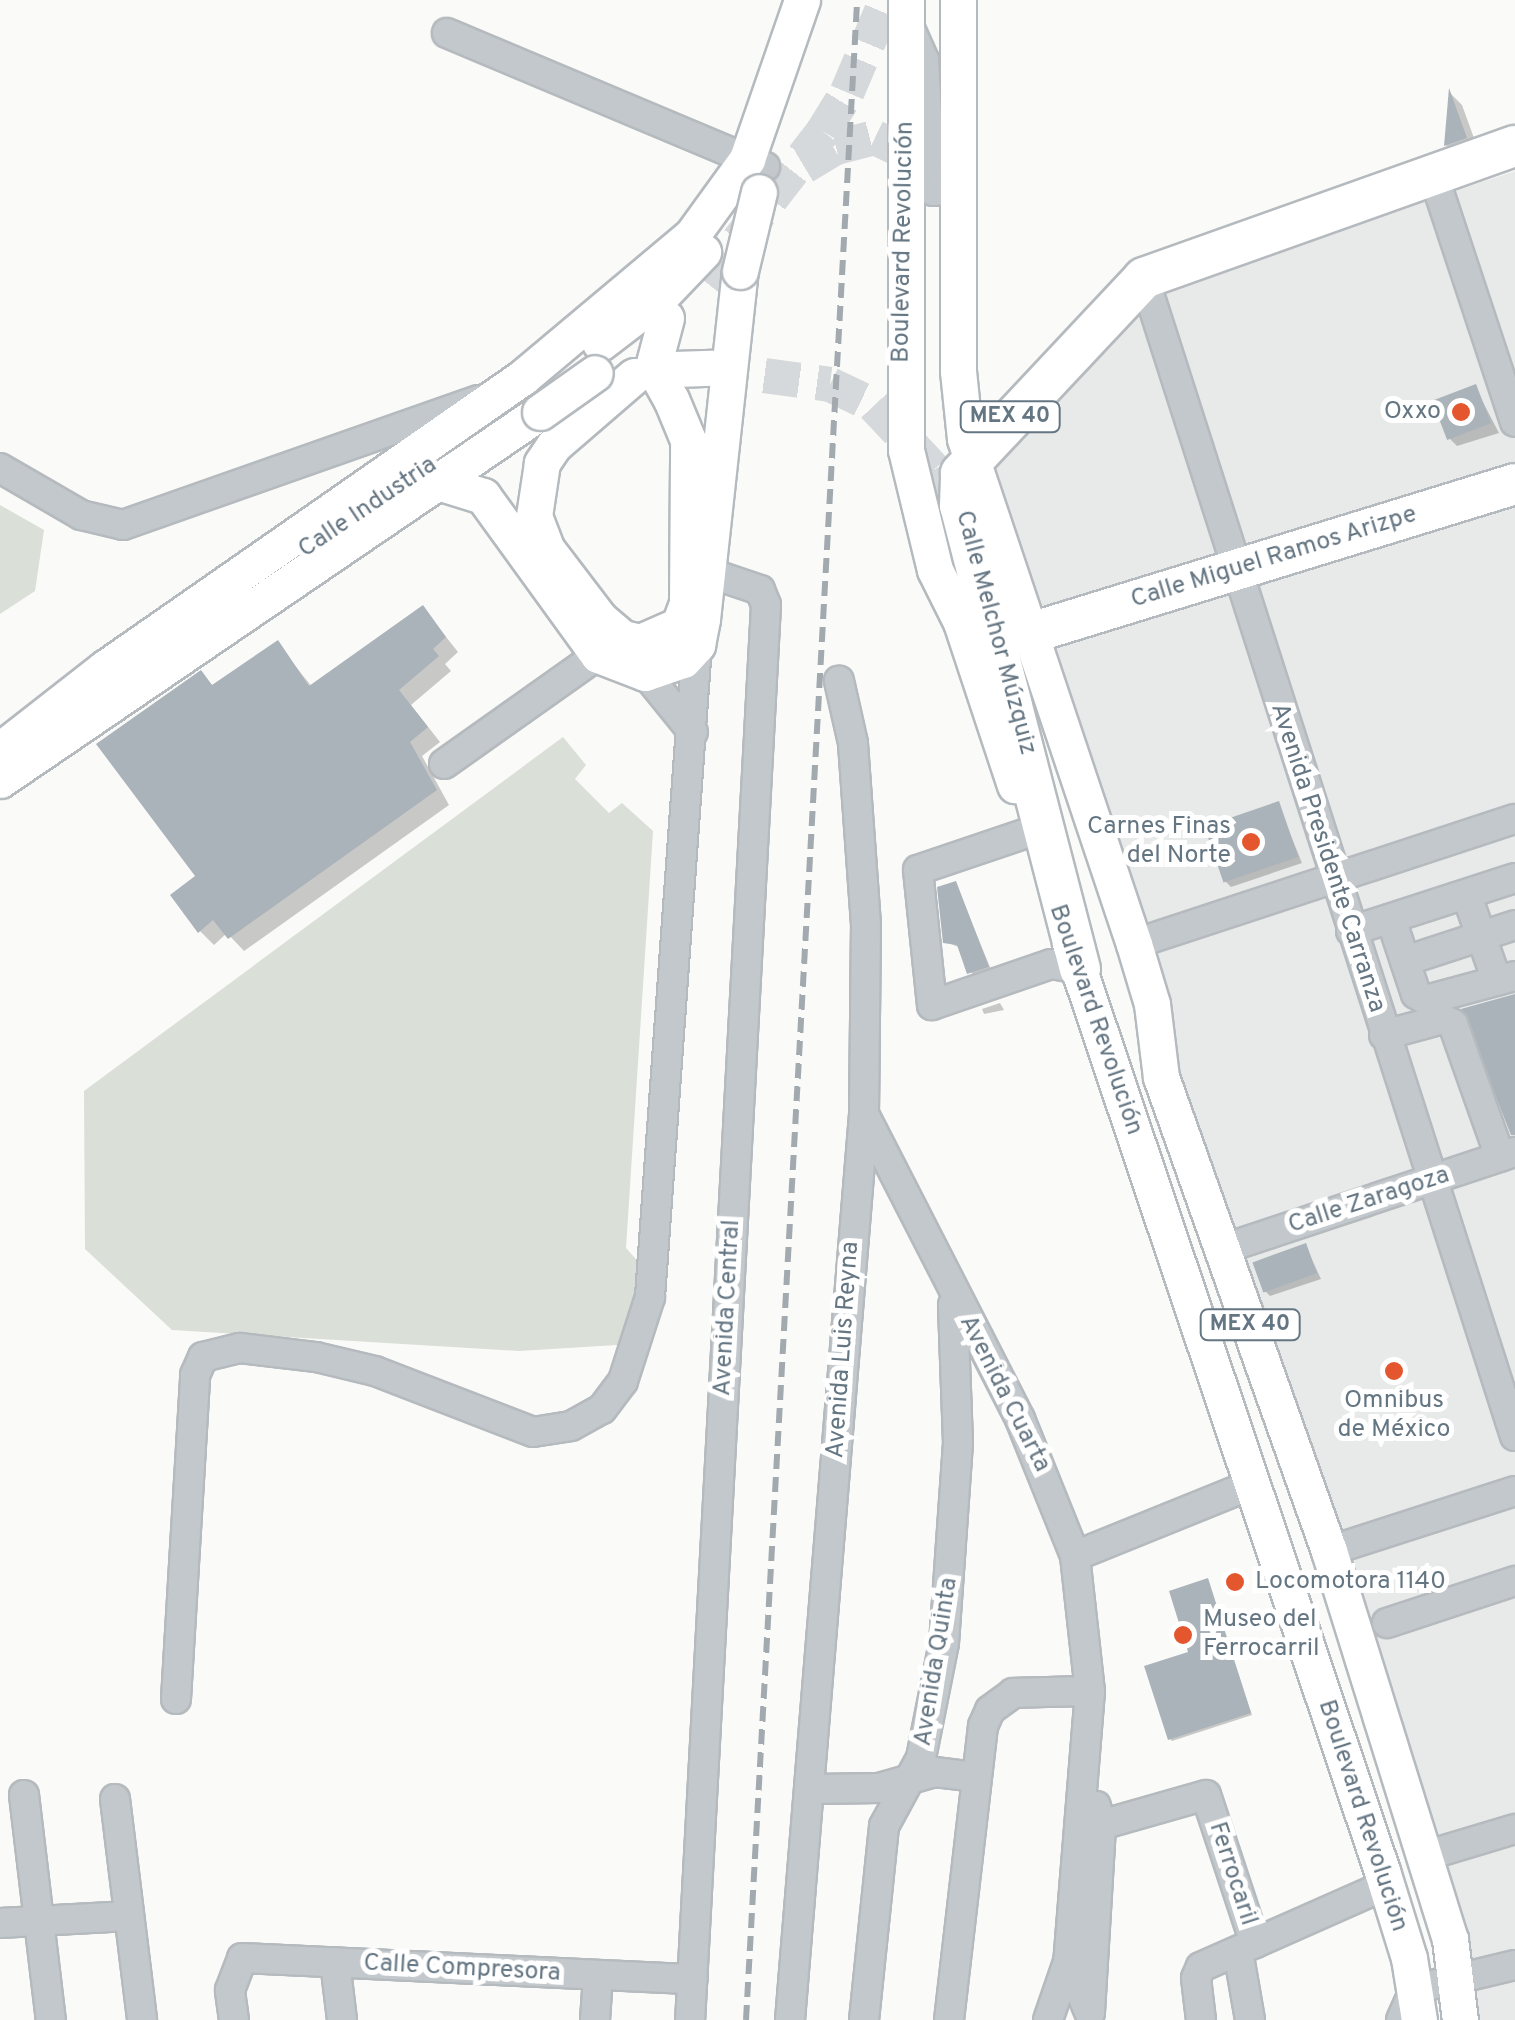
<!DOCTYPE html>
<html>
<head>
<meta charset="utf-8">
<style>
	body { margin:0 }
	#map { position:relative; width:1515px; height:2020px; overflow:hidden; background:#fafaf8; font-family:Overpass,sans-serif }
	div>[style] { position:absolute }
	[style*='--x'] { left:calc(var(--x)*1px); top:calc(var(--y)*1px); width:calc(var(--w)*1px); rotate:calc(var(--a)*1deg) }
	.built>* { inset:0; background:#e8e9e9 }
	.green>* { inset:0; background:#dadfd7 }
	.shadow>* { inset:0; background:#0003 }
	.building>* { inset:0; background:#aab3b9; transform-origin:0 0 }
	.major-tunnel>* { height:35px; margin-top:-17.5px; transform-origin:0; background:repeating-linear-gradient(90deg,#d5d9db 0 35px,transparent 0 53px) }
	.roads { filter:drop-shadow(2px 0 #b5babe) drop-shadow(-2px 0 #b5babe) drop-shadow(0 2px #b5babe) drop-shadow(0 -2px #b5babe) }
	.minor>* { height:28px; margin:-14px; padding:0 14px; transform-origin:14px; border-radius:14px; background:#c3c8cc }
	.major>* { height:35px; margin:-17.5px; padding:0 17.5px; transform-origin:17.5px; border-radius:17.5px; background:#fff }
	.highway>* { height:40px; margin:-20px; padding:0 20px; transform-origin:20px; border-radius:20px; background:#fff }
	.rail>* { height:6px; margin-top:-3px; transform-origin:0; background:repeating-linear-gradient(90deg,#a2aab0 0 15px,transparent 0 23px) }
	.bridges { filter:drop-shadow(2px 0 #b5babe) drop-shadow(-2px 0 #b5babe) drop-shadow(0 2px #b5babe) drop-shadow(0 -2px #b5babe) }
	.major-bridge>* { height:35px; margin:-17.5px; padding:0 17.5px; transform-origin:17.5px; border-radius:17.5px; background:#fff }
	.dots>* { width:28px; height:28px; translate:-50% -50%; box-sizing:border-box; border:5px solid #fff; border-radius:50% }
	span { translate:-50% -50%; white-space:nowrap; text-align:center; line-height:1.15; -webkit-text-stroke:10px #fff; paint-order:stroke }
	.shield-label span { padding:2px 8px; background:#fff; border:2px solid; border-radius:8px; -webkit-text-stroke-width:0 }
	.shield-label { font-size:22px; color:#657683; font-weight:700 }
	.street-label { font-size:25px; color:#657683 }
	.poi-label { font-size:25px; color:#657683 }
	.right { translate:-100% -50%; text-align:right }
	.left { translate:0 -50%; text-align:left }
</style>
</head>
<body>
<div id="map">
	<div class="built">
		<div style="clip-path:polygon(1515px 171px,1515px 2020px,1455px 2020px,1422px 1861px,960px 453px,1142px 295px)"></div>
	</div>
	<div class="green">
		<div style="clip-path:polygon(0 505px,44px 530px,35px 591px,0 614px)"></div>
		<div style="clip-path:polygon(563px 737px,586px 765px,575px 779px,609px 813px,622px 803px,653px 831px,626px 1248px,644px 1268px,633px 1344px,519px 1351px,172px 1330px,85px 1249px,84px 1091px)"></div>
	</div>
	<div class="shadow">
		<div style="clip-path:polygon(1451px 94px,1462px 105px,1479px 152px,1460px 159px,1446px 145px)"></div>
		<div style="clip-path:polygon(1475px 387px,1499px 433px,1457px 446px,1447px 436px)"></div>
		<div style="clip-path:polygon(423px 608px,458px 652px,445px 664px,451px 671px,411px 705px,440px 742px,422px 756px,449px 805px,244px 951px,227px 933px,214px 945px,200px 931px,201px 674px,214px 687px,277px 643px,312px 687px)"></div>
		<div style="clip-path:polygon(1278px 804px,1302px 863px,1231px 887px,1225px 881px)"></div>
		<div style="clip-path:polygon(956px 884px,992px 972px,974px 978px,961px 948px,946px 942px)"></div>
		<div style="clip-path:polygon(1000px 1003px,1004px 1010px,984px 1014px,982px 1009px)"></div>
		<div style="clip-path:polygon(1305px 1245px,1321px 1279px,1270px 1296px,1264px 1290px)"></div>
		<div style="clip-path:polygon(1208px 1581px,1252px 1715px,1172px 1741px,1170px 1739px)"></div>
	</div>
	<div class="building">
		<div style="clip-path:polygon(1449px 88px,1467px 138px,1444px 146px)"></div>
		<div style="left:1476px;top:384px;width:42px;height:47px;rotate:69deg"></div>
		<div style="clip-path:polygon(423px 605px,446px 637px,433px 649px,439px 656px,399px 690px,428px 727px,410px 742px,437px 790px,228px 939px,213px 920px,198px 933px,170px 895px,195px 876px,96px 744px,201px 670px,212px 685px,278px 640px,309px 686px)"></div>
		<div style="left:1279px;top:801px;width:59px;height:79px;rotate:71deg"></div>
		<div style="clip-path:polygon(956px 881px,989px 967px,967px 974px,957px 945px,943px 943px,937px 887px)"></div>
		<div style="clip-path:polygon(1515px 994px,1515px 1135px,1511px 1135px,1461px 1009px)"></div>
		<div style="left:1306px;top:1243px;width:32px;height:57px;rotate:70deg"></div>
		<div style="clip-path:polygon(1208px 1578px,1251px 1713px,1168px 1740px,1144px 1666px,1188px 1652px,1169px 1591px)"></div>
	</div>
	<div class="major-tunnel">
		<div style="--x:804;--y:166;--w:37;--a:-31"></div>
		<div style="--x:836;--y:147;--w:40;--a:-14.4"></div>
		<div style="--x:875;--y:137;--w:32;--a:26"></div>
		<div style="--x:904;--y:151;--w:27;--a:62"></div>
		<div style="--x:706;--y:282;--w:191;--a:-52.2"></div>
		<div style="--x:823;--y:131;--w:46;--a:-58.4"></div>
		<div style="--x:847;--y:92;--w:100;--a:-67"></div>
		<div style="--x:712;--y:368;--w:119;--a:7.7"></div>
		<div style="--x:830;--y:384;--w:49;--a:25.5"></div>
		<div style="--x:874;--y:405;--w:88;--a:46.8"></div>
		<div style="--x:934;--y:469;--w:61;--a:62.6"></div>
	</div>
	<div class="roads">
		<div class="minor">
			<div style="--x:447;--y:33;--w:345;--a:22.8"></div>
			<div style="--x:929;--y:155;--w:36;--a:84"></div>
			<div style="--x:933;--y:191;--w:26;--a:-4"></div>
			<div style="--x:1433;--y:174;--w:261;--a:71.7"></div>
			<div style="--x:905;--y:192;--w:44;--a:-57"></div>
			<div style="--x:929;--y:155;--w:95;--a:-93"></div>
			<div style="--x:924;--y:60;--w:36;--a:-114"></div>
			<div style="--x:1144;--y:278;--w:1216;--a:72.24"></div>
			<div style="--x:0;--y:468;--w:94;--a:30.1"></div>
			<div style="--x:81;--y:515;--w:43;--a:13.4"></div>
			<div style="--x:123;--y:525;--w:376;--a:-19.4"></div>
			<div style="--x:689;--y:566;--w:75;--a:18.7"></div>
			<div style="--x:760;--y:590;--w:16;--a:68"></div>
			<div style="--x:766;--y:605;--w:1417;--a:93.07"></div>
			<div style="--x:645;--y:673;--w:76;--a:50.9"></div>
			<div style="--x:444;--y:764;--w:189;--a:-35.3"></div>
			<div style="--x:1030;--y:832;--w:118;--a:161.3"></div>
			<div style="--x:918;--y:870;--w:136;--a:84.1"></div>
			<div style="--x:932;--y:1005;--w:126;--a:-19"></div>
			<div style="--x:1051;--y:964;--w:29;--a:10"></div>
			<div style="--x:1467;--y:896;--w:90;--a:70.6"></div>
			<div style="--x:1391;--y:919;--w:79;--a:71.6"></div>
			<div style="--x:1416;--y:994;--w:12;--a:31"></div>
			<div style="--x:1426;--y:1000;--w:92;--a:-15.1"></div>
			<div style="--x:1351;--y:931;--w:172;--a:-17.9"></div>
			<div style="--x:1134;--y:944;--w:401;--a:-18.2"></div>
			<div style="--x:1405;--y:961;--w:116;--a:-18.1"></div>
			<div style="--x:1384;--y:1035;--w:61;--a:-15.2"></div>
			<div style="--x:1443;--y:1019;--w:11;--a:27"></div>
			<div style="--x:1453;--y:1024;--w:141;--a:70.5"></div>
			<div style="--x:865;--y:1116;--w:340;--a:62.9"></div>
			<div style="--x:1020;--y:1419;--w:148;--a:68.1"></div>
			<div style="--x:1075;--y:1556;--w:136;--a:83.7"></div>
			<div style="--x:1090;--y:1691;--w:272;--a:94.6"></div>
			<div style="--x:1068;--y:1962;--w:56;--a:67.1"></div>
			<div style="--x:1223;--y:1249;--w:308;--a:-18.4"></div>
			<div style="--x:1329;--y:1551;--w:195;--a:-17.9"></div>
			<div style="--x:1075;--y:1556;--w:190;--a:-22"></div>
			<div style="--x:1387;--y:1623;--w:135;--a:-18.2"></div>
			<div style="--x:176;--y:1699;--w:325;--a:-86.6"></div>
			<div style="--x:195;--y:1375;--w:20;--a:-66"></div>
			<div style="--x:203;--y:1357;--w:38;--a:-14"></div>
			<div style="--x:240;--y:1348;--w:77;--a:6.8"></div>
			<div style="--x:316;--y:1357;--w:61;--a:13.3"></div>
			<div style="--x:375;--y:1371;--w:169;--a:21.1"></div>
			<div style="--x:533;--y:1432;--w:38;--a:-9"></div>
			<div style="--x:571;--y:1426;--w:35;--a:-29"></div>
			<div style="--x:602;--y:1409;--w:35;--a:-53"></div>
			<div style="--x:623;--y:1381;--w:88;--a:-72.2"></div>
			<div style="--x:650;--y:1297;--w:654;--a:-85.88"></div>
			<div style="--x:814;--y:1789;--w:65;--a:-0.9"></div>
			<div style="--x:879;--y:1788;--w:58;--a:-15.9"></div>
			<div style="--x:935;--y:1772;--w:38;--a:7"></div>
			<div style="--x:24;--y:1795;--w:227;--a:83.2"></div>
			<div style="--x:115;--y:1799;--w:223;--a:83"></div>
			<div style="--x:1101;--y:1825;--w:109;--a:-15.9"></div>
			<div style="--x:1206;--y:1795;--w:156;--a:71.7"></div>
			<div style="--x:1425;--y:1856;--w:94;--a:-16.7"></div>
			<div style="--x:0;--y:1923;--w:129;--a:-3.1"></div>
			<div style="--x:1238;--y:1951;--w:70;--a:80.1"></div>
			<div style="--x:335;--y:1962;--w:58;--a:83.1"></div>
			<div style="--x:1090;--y:2012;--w:187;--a:-86.6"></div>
			<div style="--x:1101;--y:1825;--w:20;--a:-105"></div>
			<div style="--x:234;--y:2020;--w:30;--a:-98"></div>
			<div style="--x:230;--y:1990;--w:34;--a:-69"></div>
			<div style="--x:242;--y:1958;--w:451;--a:2.7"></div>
			<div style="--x:595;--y:2020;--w:44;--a:-86.1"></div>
			<div style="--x:790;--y:2020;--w:909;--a:-85.33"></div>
			<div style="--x:864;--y:1114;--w:189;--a:-89.4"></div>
			<div style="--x:866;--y:925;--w:182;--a:-94.1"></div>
			<div style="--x:853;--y:743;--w:64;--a:-102.7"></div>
			<div style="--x:864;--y:2020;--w:195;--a:-84.1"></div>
			<div style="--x:884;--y:1826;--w:77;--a:-61.4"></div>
			<div style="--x:921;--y:1758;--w:117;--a:-78.7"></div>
			<div style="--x:944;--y:1643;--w:200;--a:-86"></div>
			<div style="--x:958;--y:1443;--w:138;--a:-92.1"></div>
			<div style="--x:949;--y:2020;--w:296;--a:-83.4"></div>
			<div style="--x:983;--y:1726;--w:17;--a:-66"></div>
			<div style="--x:990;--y:1710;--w:29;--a:-36"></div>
			<div style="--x:1013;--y:1693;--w:77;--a:-1.5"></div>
			<div style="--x:1048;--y:2020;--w:61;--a:-71"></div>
			<div style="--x:1201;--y:2020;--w:42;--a:-96.8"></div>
			<div style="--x:1196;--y:1978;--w:12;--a:-66"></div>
			<div style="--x:1201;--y:1967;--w:202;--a:-23.9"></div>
			<div style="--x:1401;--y:2020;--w:34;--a:-66"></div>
			<div style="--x:1415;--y:1989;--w:103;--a:-13.5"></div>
		</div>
		<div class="major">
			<div style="--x:906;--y:0;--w:450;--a:90"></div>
			<div style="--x:906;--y:450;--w:123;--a:76.4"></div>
			<div style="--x:935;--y:570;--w:58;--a:63.4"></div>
			<div style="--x:961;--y:622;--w:172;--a:71.7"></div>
			<div style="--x:958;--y:0;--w:371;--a:90"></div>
			<div style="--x:958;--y:371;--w:68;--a:84.1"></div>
			<div style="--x:965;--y:439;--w:533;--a:71.5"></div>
			<div style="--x:1134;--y:944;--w:63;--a:73.3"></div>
			<div style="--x:1152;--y:1004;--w:74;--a:83"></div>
			<div style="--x:1161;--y:1077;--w:503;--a:70.48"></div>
			<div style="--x:1329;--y:1551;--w:406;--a:72.7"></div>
			<div style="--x:1450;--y:1939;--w:82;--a:83"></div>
			<div style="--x:666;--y:318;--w:51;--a:104.9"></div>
			<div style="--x:653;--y:367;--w:37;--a:61"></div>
			<div style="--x:600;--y:343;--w:74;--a:-37.3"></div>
			<div style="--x:659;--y:298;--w:64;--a:-46.3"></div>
			<div style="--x:674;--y:369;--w:38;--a:-2"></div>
			<div style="--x:634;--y:376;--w:106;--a:139.2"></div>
			<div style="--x:554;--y:445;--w:22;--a:124"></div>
			<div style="--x:542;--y:463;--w:54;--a:98.6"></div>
			<div style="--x:534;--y:516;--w:34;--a:69"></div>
			<div style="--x:546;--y:548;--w:89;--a:52.7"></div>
			<div style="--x:600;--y:619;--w:30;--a:40"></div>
			<div style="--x:623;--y:638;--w:17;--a:13"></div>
			<div style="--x:640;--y:642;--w:43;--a:-23.6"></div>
			<div style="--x:679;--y:625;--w:23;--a:-70"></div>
			<div style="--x:687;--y:603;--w:163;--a:-89.6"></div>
			<div style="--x:688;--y:440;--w:44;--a:-112.5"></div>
			<div style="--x:441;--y:483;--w:44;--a:17.2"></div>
			<div style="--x:483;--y:496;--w:196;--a:54.1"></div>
			<div style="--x:598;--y:655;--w:50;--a:21"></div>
			<div style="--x:645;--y:673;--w:40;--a:-18.9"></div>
			<div style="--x:683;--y:660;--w:21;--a:-47"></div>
			<div style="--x:697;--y:645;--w:26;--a:-79"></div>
			<div style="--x:702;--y:619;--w:350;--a:-83.8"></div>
			<div style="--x:0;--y:750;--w:133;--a:-38"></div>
			<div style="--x:105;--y:668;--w:509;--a:-34.84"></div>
			<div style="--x:523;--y:377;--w:221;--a:-40"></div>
			<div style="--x:692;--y:235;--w:94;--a:-54.1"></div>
			<div style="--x:747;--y:159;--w:168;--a:-70.9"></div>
			<div style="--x:0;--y:780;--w:653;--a:-34.27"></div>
			<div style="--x:1070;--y:943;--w:979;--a:71.42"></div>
			<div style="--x:1382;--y:1871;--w:91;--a:72.8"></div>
			<div style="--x:1409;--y:1958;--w:63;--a:80.8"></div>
		</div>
		<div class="highway">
			<div style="--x:1034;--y:632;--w:503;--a:-17.1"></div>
			<div style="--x:1080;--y:969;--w:478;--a:-104.5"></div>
			<div style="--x:960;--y:506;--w:33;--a:-88"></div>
			<div style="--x:961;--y:473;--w:267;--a:-46.8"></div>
			<div style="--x:1144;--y:278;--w:394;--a:-19.6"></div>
		</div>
	</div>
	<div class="rail">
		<div style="--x:746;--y:2020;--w:2023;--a:-86.85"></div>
	</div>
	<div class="bridges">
		<div class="major-bridge">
			<div style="--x:740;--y:271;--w:81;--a:-76.5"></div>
			<div style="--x:540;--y:412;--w:67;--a:-35.3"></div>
		</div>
	</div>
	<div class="dots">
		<div style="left:1461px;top:412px;background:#e4572e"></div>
		<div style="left:1251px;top:842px;background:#e4572e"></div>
		<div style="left:1394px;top:1371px;background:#e4572e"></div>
		<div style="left:1235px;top:1582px;background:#e4572e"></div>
		<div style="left:1183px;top:1635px;background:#e4572e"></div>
	</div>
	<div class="shield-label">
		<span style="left:1010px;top:417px">MEX 40</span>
		<span style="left:1250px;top:1325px">MEX 40</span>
	</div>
	<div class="street-label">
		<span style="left:904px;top:242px;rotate:-89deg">Boulevard Revolución</span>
		<span style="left:368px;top:508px;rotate:-34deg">Calle Industria</span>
		<span style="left:1274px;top:558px;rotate:-17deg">Calle Miguel Ramos Arizpe</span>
		<span style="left:995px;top:633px;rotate:75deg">Calle Melchor Múzquiz</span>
		<span style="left:1327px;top:858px;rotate:72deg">Avenida Presidente Carranza</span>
		<span style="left:1095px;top:1020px;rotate:71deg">Boulevard Revolución</span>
		<span style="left:1369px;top:1201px;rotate:-18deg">Calle Zaragoza</span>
		<span style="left:728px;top:1308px;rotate:-87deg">Avenida Central</span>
		<span style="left:844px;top:1350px;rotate:-86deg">Avenida Luis Reyna</span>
		<span style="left:1004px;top:1394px;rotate:63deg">Avenida Cuarta</span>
		<span style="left:937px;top:1662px;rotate:-81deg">Avenida Quinta</span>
		<span style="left:1362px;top:1816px;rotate:72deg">Boulevard Revolución</span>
		<span style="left:1232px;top:1874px;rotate:72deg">Ferrocaril</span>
		<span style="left:462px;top:1969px;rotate:3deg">Calle Compresora</span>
	</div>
	<div class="poi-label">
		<span class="right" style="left:1441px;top:412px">Oxxo</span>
		<span class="right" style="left:1231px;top:842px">Carnes Finas<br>del Norte</span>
		<span style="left:1394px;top:1416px">Omnibus<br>de México</span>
		<span class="left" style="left:1255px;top:1582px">Locomotora 1140</span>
		<span class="left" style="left:1203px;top:1635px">Museo del<br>Ferrocarril</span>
	</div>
</div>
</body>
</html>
